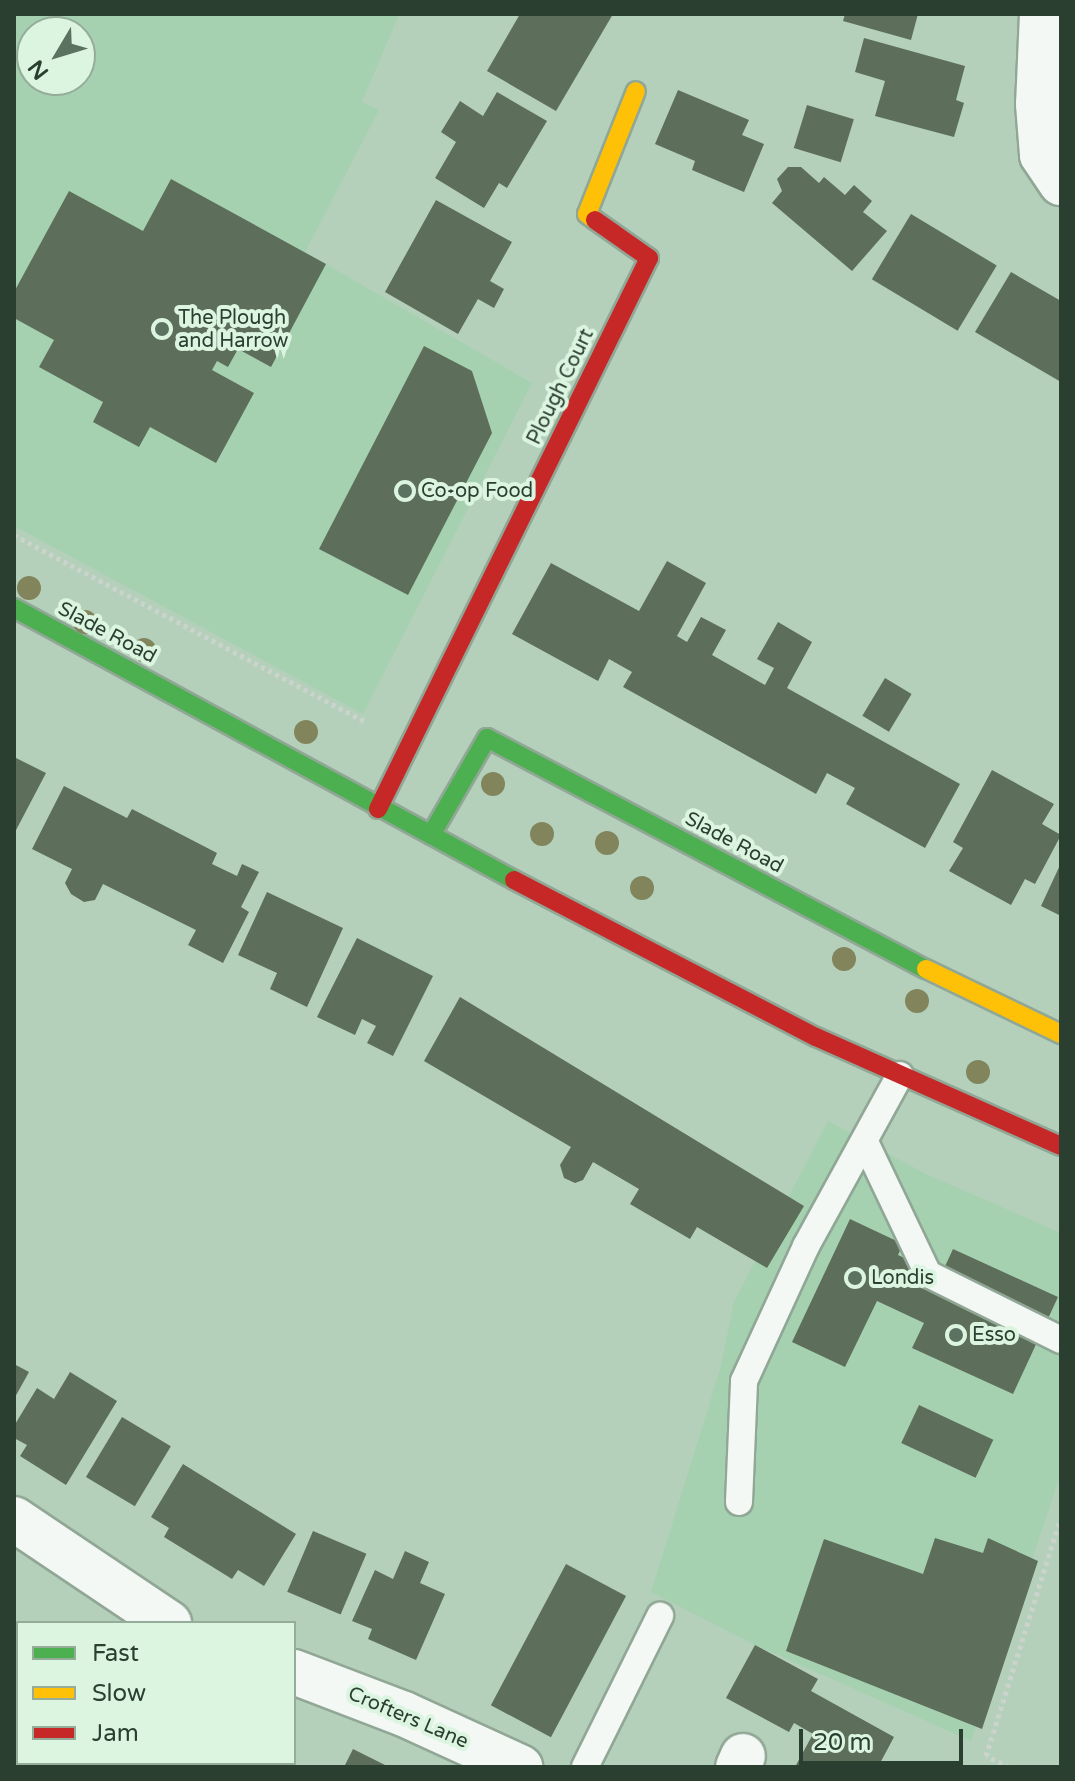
<!DOCTYPE html>
<html>
<head>
<meta charset="utf-8">
<style>
	body { margin:0 }
	#map { position:relative; width:1075px; height:1781px; overflow:hidden; background:#b4d0ba; font-family:"Varela Round",sans-serif }
	div>[style] { position:absolute }
	[style*='--x'] { left:calc(var(--x)*1px); top:calc(var(--y)*1px); width:calc(var(--w)*1px); rotate:calc(var(--a)*1deg) }
	.built>* { inset:0; background:#a5d1b0 }
	.building>* { inset:0; background:#5d6e5b; transform-origin:0 0 }
	.path>* { height:5px; margin-top:-2.5px; transform-origin:0; background:repeating-linear-gradient(90deg,#cbd3cd 0 4px,transparent 0 8px) }
	.roads { filter:drop-shadow(2px 0 #91a796) drop-shadow(-2px 0 #91a796) drop-shadow(0 2px #91a796) drop-shadow(0 -2px #91a796) }
	.lane>* { height:26px; margin:-13px; padding:0 13px; transform-origin:13px; border-radius:13px; background:#f4f8f5 }
	.street>* { height:44px; margin:-22px; padding:0 22px; transform-origin:22px; border-radius:22px; background:#f4f8f5 }
	.fast>* { height:18px; margin:-9px; padding:0 9px; transform-origin:9px; border-radius:9px; background:#4caf50 }
	.slow>* { height:18px; margin:-9px; padding:0 9px; transform-origin:9px; border-radius:9px; background:#ffc107 }
	.jam>* { height:18px; margin:-9px; padding:0 9px; transform-origin:9px; border-radius:9px; background:#c62828 }
	.trees>* { width:24px; height:24px; margin:-12px; border-radius:50%; background:#82855c }
	.dots>* { width:22px; height:22px; translate:-50% -50%; box-sizing:border-box; border:4px solid #dcf5e1; border-radius:50% }
	span { translate:-50% -50%; white-space:nowrap; text-align:center; line-height:1.15; -webkit-text-stroke:8px #dcf5e1; paint-order:stroke }
	.poi-label { font-size:20px; color:#2b3f30 }
	.left { translate:0 -50%; text-align:left }
	.street-label { font-size:20px; color:#2b3f30 }
	.frame { position:absolute; inset:0; border:16px solid #2b3f30; pointer-events:none }
	.legend { position:absolute; left:16px; top:1621px; width:280px; height:144px; box-sizing:border-box; background:#dcf5e1; border:2px solid #95ac9a; margin:0; padding:10px 14px; list-style:none; font-size:24px; color:#2b3f30 }
	.legend li { display:flex; align-items:center; gap:16px; height:40px }
	.legend b { width:40px; border:2px solid #95ac9a }
	.north { position:absolute; left:16px; top:16px; width:80px; height:80px; box-sizing:border-box; background:#dcf5e1; border:2px solid #95ac9a; border-radius:50%; rotate:232deg; font-size:22px; font-weight:700; line-height:32px; text-align:center; color:#2b3f30 }
	.north::after { content:''; display:block; margin:auto; width:28px; height:36px; background:#5b7260; clip-path:polygon(50% 0,100% 100%,50% 72%,0 100%) }
	.scale { position:absolute; left:799px; top:1729px; width:164px; height:36px; box-sizing:border-box; border:4px solid #2b3f30; border-top:0; padding-left:10px; font-size:24px; line-height:28px; white-space:nowrap; color:#2b3f30; -webkit-text-stroke:6px #dcf5e1; paint-order:stroke }
</style>
</head>
<body>
<div id="map">
	<div class="built">
		<div style="clip-path:polygon(evenodd,14px 14px,399px 14px,362px 102px,379px 110px,305px 252px,532px 383px,363px 714px,14px 526px,14px 14px,32px 32px,80px 32px,80px 80px,32px 80px,32px 32px)"></div>
		<div style="clip-path:polygon(828px 1121px,926px 1174px,1061px 1233px,1061px 1473px,971px 1741px,755px 1645px,651px 1592px,720px 1370px,734px 1302px)"></div>
	</div>
	<div class="building">
		<div style="clip-path:polygon(520px 14px,613px 14px,556px 111px,487px 71px)"></div>
		<div style="clip-path:polygon(845px 14px,918px 14px,911px 40px,843px 21px)"></div>
		<div style="clip-path:polygon(864px 38px,965px 66px,956px 100px,964px 103px,954px 137px,875px 116px,885px 81px,855px 72px)"></div>
		<div style="clip-path:polygon(678px 90px,749px 120px,742px 135px,764px 144px,744px 192px,692px 170px,695px 161px,655px 144px)"></div>
		<div style="clip-path:polygon(497px 92px,547px 121px,507px 188px,499px 183px,484px 208px,435px 178px,456px 142px,441px 132px,460px 101px,483px 116px)"></div>
		<div style="left:807px;top:105px;width:49px;height:45px;rotate:17deg"></div>
		<div style="clip-path:polygon(788px 167px,801px 167px,819px 183px,824px 177px,845px 195px,854px 185px,872px 201px,863px 212px,887px 231px,852px 271px,772px 203px,782px 191px,777px 179px)"></div>
		<div style="clip-path:polygon(171px 179px,326px 264px,271px 367px,238px 349px,228px 367px,217px 361px,212px 370px,254px 393px,216px 463px,150px 427px,139px 447px,93px 422px,103px 402px,39px 367px,54px 340px,14px 318px,14px 292px,69px 191px,143px 231px)"></div>
		<div style="clip-path:polygon(436px 200px,512px 242px,490px 281px,504px 289px,494px 308px,478px 299px,458px 334px,385px 292px)"></div>
		<div style="left:911px;top:214px;width:100px;height:76px;rotate:31deg"></div>
		<div style="clip-path:polygon(1011px 272px,1061px 301px,1061px 382px,975px 332px)"></div>
		<div style="clip-path:polygon(424px 346px,472px 371px,492px 433px,408px 595px,319px 549px)"></div>
		<div style="clip-path:polygon(667px 561px,706px 583px,677px 636px,687px 642px,701px 617px,726px 630px,712px 655px,765px 685px,774px 668px,757px 659px,778px 622px,812px 642px,787px 688px,960px 784px,925px 848px,846px 804px,855px 788px,827px 773px,816px 794px,623px 687px,632px 672px,609px 659px,598px 681px,512px 634px,551px 563px,639px 611px)"></div>
		<div style="left:885px;top:678px;width:31px;height:44px;rotate:31deg"></div>
		<div style="clip-path:polygon(14px 757px,46px 773px,14px 834px)"></div>
		<div style="clip-path:polygon(992px 770px,1054px 804px,1042px 824px,1061px 835px,1035px 884px,1025px 879px,1011px 905px,949px 871px,963px 848px,953px 842px)"></div>
		<div style="clip-path:polygon(64px 786px,127px 818px,132px 809px,217px 853px,212px 864px,237px 876px,242px 864px,259px 872px,241px 907px,249px 912px,223px 963px,188px 945px,196px 930px,103px 884px,95px 900px,84px 902px,71px 894px,65px 883px,72px 869px,32px 849px)"></div>
		<div style="clip-path:polygon(1061px 863px,1061px 916px,1041px 906px)"></div>
		<div style="clip-path:polygon(267px 892px,343px 928px,307px 1007px,270px 989px,277px 973px,238px 955px)"></div>
		<div style="clip-path:polygon(357px 938px,433px 976px,393px 1056px,367px 1043px,376px 1026px,362px 1019px,355px 1035px,317px 1017px)"></div>
		<div style="clip-path:polygon(460px 997px,804px 1206px,767px 1268px,697px 1227px,690px 1239px,647px 1214px,630px 1204px,639px 1189px,593px 1162px,583px 1180px,575px 1183px,564px 1178px,560px 1165px,571px 1147px,424px 1061px)"></div>
		<div style="clip-path:polygon(850px 1219px,903px 1244px,898px 1255px,941px 1275px,953px 1249px,1058px 1297px,1013px 1394px,912px 1348px,924px 1323px,877px 1301px,845px 1367px,792px 1342px)"></div>
		<div style="clip-path:polygon(14px 1364px,29px 1372px,14px 1399px)"></div>
		<div style="clip-path:polygon(70px 1372px,117px 1401px,66px 1485px,20px 1456px,27px 1445px,14px 1438px,14px 1426px,37px 1388px,54px 1399px)"></div>
		<div style="left:919px;top:1405px;width:82px;height:42px;rotate:25deg"></div>
		<div style="left:122px;top:1417px;width:57px;height:70px;rotate:31deg"></div>
		<div style="clip-path:polygon(183px 1464px,296px 1534px,264px 1586px,238px 1570px,232px 1579px,203px 1561px,164px 1537px,169px 1528px,151px 1517px)"></div>
		<div style="left:313px;top:1531px;width:58px;height:66px;rotate:23deg"></div>
		<div style="clip-path:polygon(935px 1538px,983px 1553px,988px 1538px,1038px 1561px,982px 1729px,786px 1651px,824px 1539px,923px 1574px)"></div>
		<div style="clip-path:polygon(405px 1551px,429px 1562px,420px 1583px,445px 1594px,416px 1660px,368px 1639px,372px 1629px,352px 1621px,375px 1570px,393px 1579px)"></div>
		<div style="left:566px;top:1564px;width:68px;height:160px;rotate:28deg"></div>
		<div style="clip-path:polygon(755px 1645px,818px 1679px,811px 1691px,894px 1737px,878px 1767px,795px 1767px,813px 1734px,794px 1723px,789px 1732px,726px 1698px)"></div>
		<div style="clip-path:polygon(18px 1673px,18px 1718px,14px 1716px)"></div>
		<div style="clip-path:polygon(353px 1749px,389px 1767px,344px 1767px)"></div>
		<div style="clip-path:polygon(157px 1763px,239px 1763px,156px 1767px)"></div>
	</div>
	<div class="path">
		<div style="--x:14;--y:535;--w:399;--a:28"></div>
		<div style="--x:1009;--y:1767;--w:25;--a:-154"></div>
		<div style="--x:986;--y:1756;--w:250;--a:-72.6"></div>
	</div>
	<div class="roads">
		<div class="lane">
			<div style="--x:866;--y:1144;--w:144;--a:64.5"></div>
			<div style="--x:928;--y:1274;--w:148;--a:26.4"></div>
			<div style="--x:739;--y:1502;--w:121;--a:-87.6"></div>
			<div style="--x:744;--y:1381;--w:149;--a:-65.3"></div>
			<div style="--x:806;--y:1246;--w:195;--a:-61.2"></div>
			<div style="--x:585;--y:1767;--w:169;--a:-63.6"></div>
		</div>
		<div class="street">
			<div style="--x:1042;--y:14;--w:90;--a:92.5"></div>
			<div style="--x:1038;--y:104;--w:51;--a:85.5"></div>
			<div style="--x:1042;--y:155;--w:34;--a:56"></div>
			<div style="--x:14;--y:1519;--w:187;--a:33.9"></div>
			<div style="--x:294;--y:1672;--w:118;--a:20.9"></div>
			<div style="--x:404;--y:1714;--w:128;--a:24.6"></div>
			<div style="--x:738;--y:1767;--w:12;--a:-66"></div>
		</div>
		<div class="fast">
			<div style="--x:14;--y:608;--w:569;--a:28.55"></div>
			<div style="--x:431;--y:835;--w:112;--a:-60"></div>
			<div style="--x:487;--y:738;--w:496;--a:27.8"></div>
		</div>
		<div class="slow">
			<div style="--x:595;--y:220;--w:10;--a:-143"></div>
			<div style="--x:587;--y:214;--w:132;--a:-68.3"></div>
			<div style="--x:926;--y:969;--w:150;--a:25.7"></div>
		</div>
		<div class="jam">
			<div style="--x:378;--y:809;--w:614;--a:-63.81"></div>
			<div style="--x:649;--y:258;--w:66;--a:-144.9"></div>
			<div style="--x:514;--y:880;--w:340;--a:27.5"></div>
			<div style="--x:816;--y:1037;--w:268;--a:24"></div>
		</div>
	</div>
	<div class="trees">
		<div style="left:29px;top:588px"></div>
		<div style="left:85px;top:622px"></div>
		<div style="left:144px;top:650px"></div>
		<div style="left:306px;top:732px"></div>
		<div style="left:493px;top:784px"></div>
		<div style="left:542px;top:834px"></div>
		<div style="left:607px;top:843px"></div>
		<div style="left:642px;top:888px"></div>
		<div style="left:844px;top:959px"></div>
		<div style="left:917px;top:1001px"></div>
		<div style="left:978px;top:1072px"></div>
	</div>
	<div class="dots">
		<div style="left:162px;top:329px;background:#5b7260"></div>
		<div style="left:405px;top:491px;background:#5b7260"></div>
		<div style="left:855px;top:1278px;background:#5b7260"></div>
		<div style="left:956px;top:1335px;background:#5b7260"></div>
	</div>
	<div class="poi-label">
		<span class="left" style="left:178px;top:330px">The Plough<br>and Harrow</span>
		<span class="left" style="left:421px;top:491px">Co-op Food</span>
		<span class="left" style="left:871px;top:1278px">Londis</span>
		<span class="left" style="left:972px;top:1335px">Esso</span>
	</div>
	<div class="street-label">
		<span style="left:561px;top:387px;rotate:-64deg">Plough Court</span>
		<span style="left:107px;top:633px;rotate:28deg">Slade Road</span>
		<span style="left:734px;top:843px;rotate:28deg">Slade Road</span>
		<span style="left:408px;top:1718px;rotate:23deg">Crofters Lane</span>
	</div>
	<div class="frame"></div>
	<ul class="legend">
	<li><b style="height:10px;background:#4caf50"></b>Fast</li>
	<li><b style="height:10px;background:#ffc107"></b>Slow</li>
	<li><b style="height:10px;background:#c62828"></b>Jam</li>
	</ul>
	<div class="north">N</div>
	<div class="scale">20 m</div>
</div>
</body>
</html>
